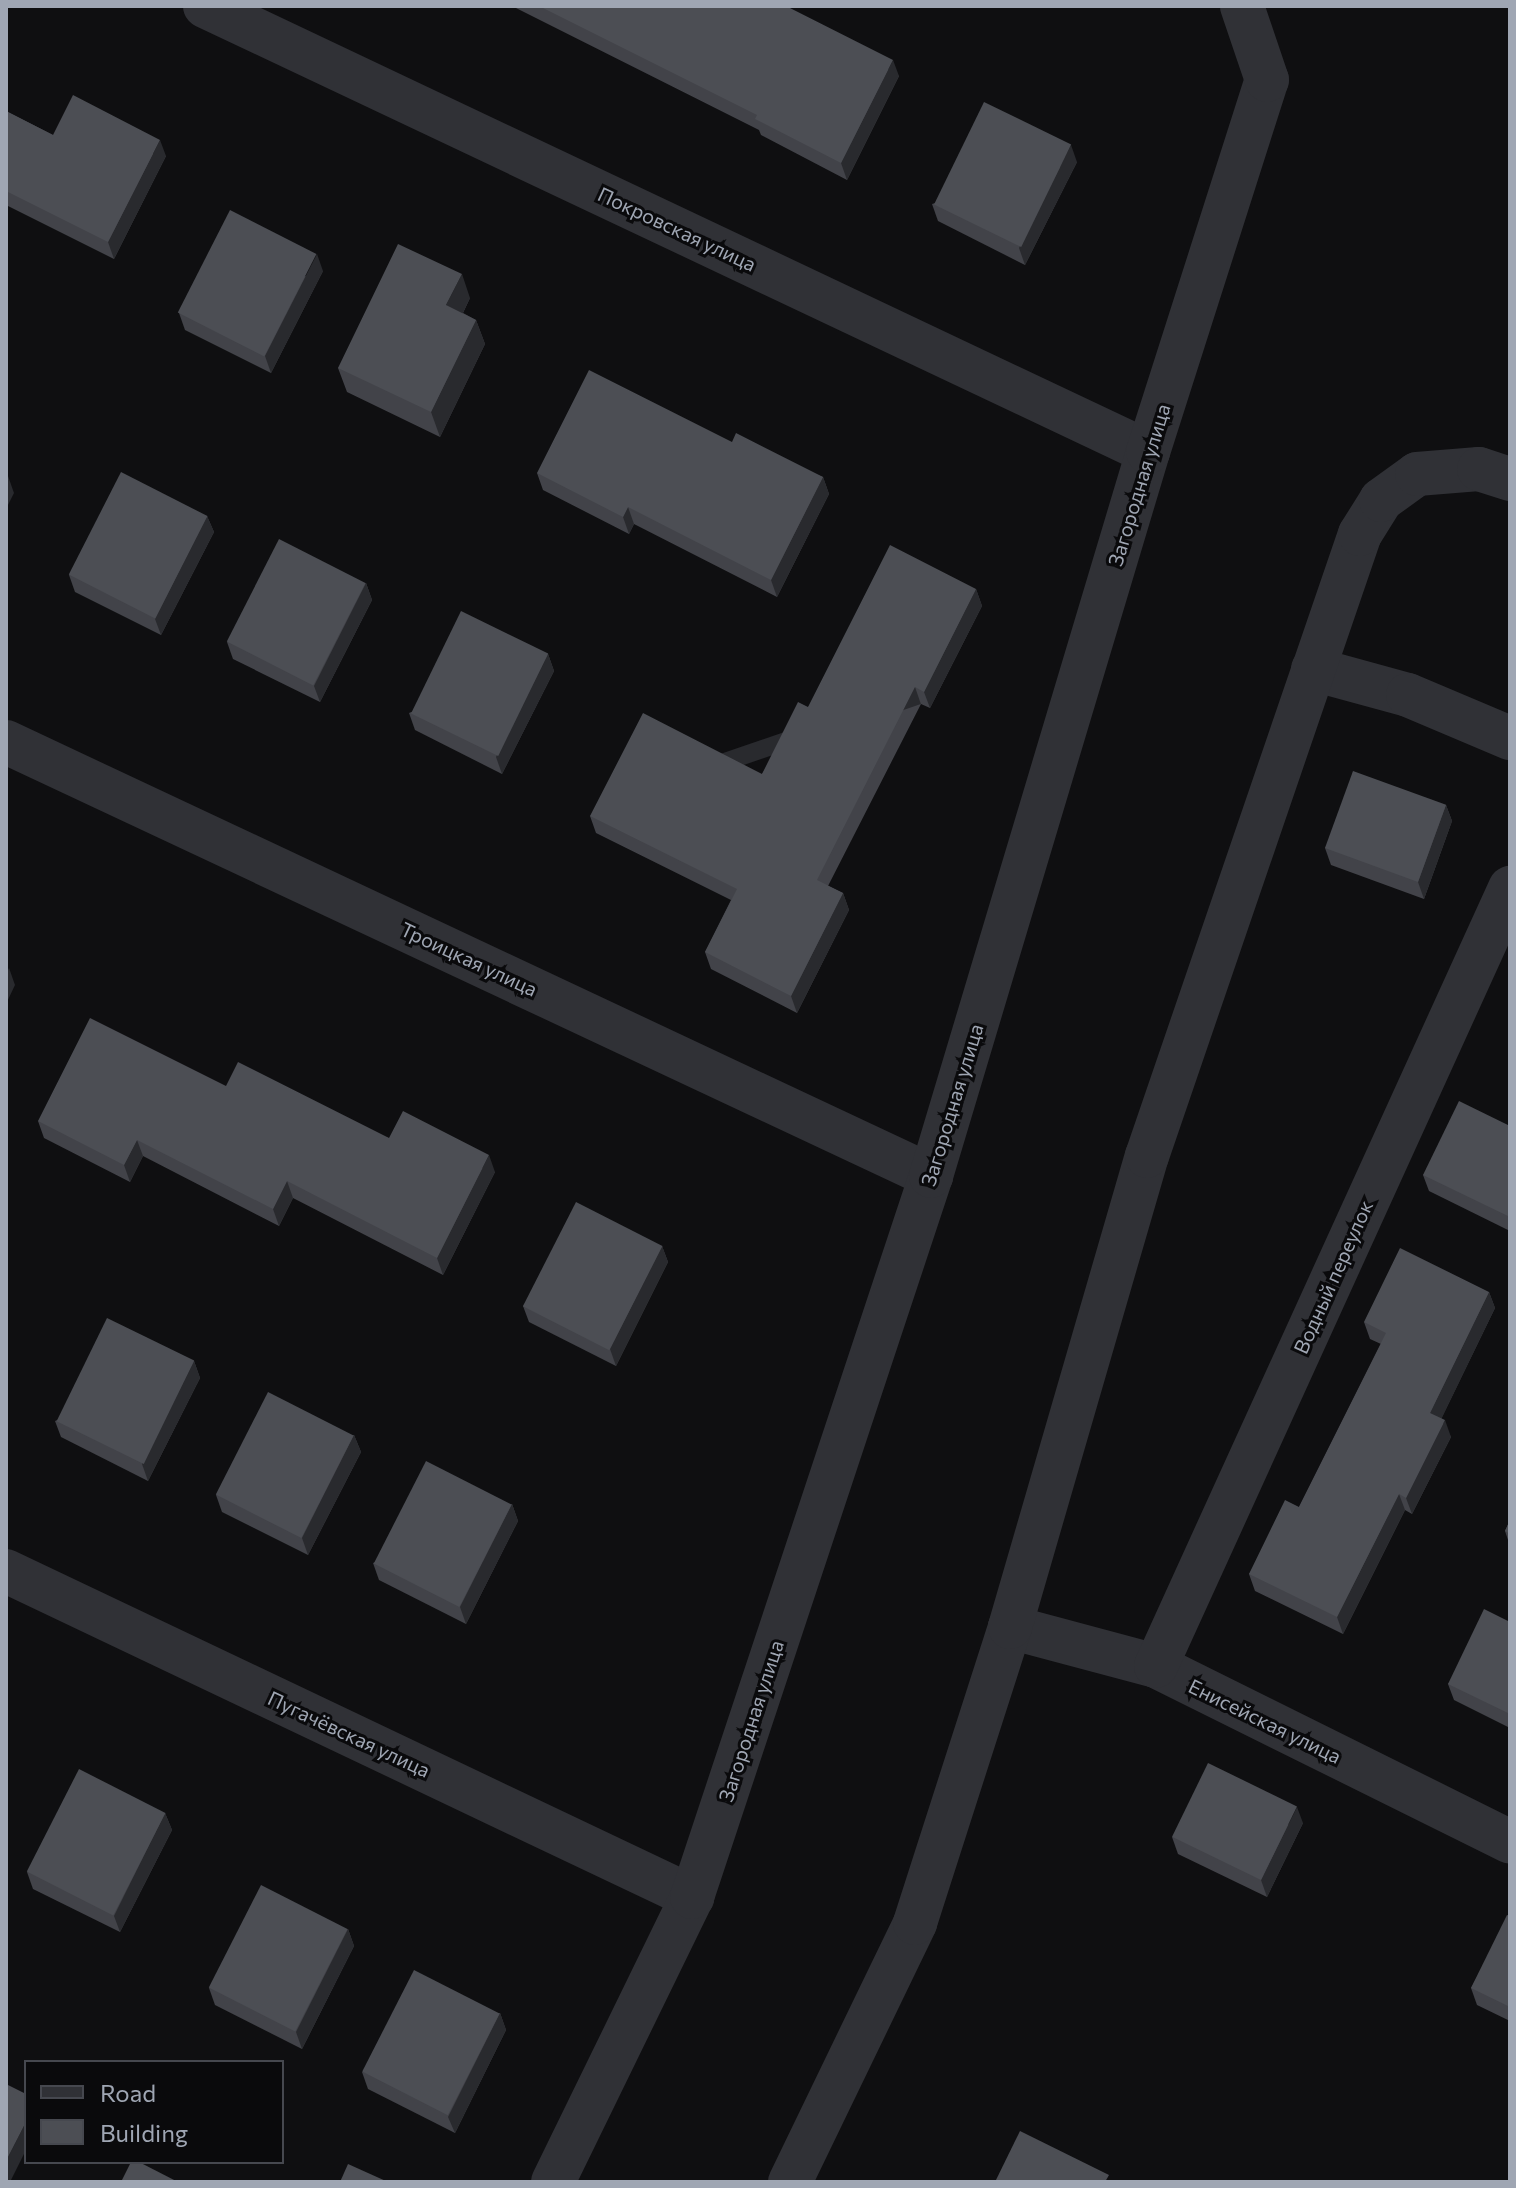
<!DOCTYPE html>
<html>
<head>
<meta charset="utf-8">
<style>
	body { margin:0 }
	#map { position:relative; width:1516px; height:2188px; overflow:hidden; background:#0f0f11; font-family:Commissioner,sans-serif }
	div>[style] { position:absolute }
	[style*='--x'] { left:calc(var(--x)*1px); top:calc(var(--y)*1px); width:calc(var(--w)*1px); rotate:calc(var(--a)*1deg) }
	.street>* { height:44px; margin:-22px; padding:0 22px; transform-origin:22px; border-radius:22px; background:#303136 }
	.wall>* { inset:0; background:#424349 }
	.shaded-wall>* { inset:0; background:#292a2e; transform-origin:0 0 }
	.building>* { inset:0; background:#4c4e54; transform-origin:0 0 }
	span { translate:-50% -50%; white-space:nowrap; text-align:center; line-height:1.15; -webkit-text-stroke:6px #0a0a0c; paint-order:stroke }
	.street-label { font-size:20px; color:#9fa6b3 }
	.frame { position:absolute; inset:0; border:8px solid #9fa6b3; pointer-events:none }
	.legend { position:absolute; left:24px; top:2060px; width:260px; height:104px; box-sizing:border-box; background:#0a0a0c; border:2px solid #46484f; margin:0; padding:10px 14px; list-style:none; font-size:24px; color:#9fa6b3 }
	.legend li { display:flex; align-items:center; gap:16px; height:40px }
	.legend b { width:40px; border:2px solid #46484f }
</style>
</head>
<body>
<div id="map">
	<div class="street">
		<div style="--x:205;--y:6;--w:1043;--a:25.31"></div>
		<div style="--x:1313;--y:669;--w:98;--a:15.3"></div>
		<div style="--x:1408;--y:695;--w:111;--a:22.9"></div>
		<div style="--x:6;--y:742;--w:1022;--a:25.14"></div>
		<div style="--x:6;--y:1571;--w:760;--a:25.42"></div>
		<div style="--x:1010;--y:1627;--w:151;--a:15"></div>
		<div style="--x:1156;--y:1666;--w:395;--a:26.4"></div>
		<div style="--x:1156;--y:1666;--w:855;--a:-65.53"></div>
		<div style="--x:553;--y:2182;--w:317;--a:-64"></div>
		<div style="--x:692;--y:1897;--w:760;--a:-71.66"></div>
		<div style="--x:931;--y:1176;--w:756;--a:-73.32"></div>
		<div style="--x:1148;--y:452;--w:391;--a:-72.3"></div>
		<div style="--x:1267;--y:80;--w:78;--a:-108.7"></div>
		<div style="--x:790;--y:2182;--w:288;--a:-64.2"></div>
		<div style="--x:915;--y:1923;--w:311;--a:-72.2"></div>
		<div style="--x:1010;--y:1627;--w:491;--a:-73.8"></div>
		<div style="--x:1147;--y:1156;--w:657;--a:-71.1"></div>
		<div style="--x:1360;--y:534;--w:40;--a:-58"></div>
		<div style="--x:1381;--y:500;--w:44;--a:-35.8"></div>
		<div style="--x:1417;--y:474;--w:62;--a:-4.6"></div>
		<div style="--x:1479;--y:469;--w:33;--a:18"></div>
	</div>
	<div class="wall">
		<div style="clip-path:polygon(512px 6px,786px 6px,899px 76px,847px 180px,761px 135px,759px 130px)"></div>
		<div style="clip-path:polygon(6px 111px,53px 135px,166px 156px,114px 259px,6px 205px)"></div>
		<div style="clip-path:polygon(1077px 162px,1025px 265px,938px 221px,932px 204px)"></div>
		<div style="clip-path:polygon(323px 271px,271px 373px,185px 330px,179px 313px)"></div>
		<div style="clip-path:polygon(470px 298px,463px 313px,476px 320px,485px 344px,440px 437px,347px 392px,338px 368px)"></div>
		<div style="clip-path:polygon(732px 442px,823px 477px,829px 494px,777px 597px,634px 524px,629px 534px,543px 490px,537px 473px)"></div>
		<div style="clip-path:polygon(207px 516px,214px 532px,161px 635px,75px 592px,69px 575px)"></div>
		<div style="clip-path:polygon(366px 583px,372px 600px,320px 702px,233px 659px,227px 642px)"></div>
		<div style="clip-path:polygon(976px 589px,982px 606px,930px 708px,921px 704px,828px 886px,843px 893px,849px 910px,797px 1013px,711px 969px,705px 952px,731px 900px,596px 833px,590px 816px,762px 774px,808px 707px)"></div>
		<div style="clip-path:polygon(548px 654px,554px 671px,502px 774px,415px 730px,409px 713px)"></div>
		<div style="clip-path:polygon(1446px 805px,1452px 821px,1424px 899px,1331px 865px,1325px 848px)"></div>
		<div style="clip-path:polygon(226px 1086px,495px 1172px,443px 1275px,293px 1198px,279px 1226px,143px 1156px,130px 1182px,44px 1138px,38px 1121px)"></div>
		<div style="clip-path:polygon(1510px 1126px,1510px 1231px,1429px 1191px,1423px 1175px)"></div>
		<div style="clip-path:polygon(662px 1246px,668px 1262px,616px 1366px,529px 1322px,523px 1306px)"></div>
		<div style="clip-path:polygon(1489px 1292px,1495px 1308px,1441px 1419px,1451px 1437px,1412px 1514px,1405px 1510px,1343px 1634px,1255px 1591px,1249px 1574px,1299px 1507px,1381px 1344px,1370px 1339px,1364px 1322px)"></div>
		<div style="clip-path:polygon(194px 1361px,200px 1378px,148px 1481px,61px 1437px,55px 1421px)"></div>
		<div style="clip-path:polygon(354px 1435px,361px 1452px,308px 1555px,222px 1512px,216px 1495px)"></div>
		<div style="clip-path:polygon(512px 1504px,518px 1521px,466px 1624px,379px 1580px,373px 1563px)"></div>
		<div style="clip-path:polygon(1510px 1520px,1510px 1546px,1505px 1531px)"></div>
		<div style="clip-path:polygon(1510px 1622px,1510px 1728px,1454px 1700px,1448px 1684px)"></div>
		<div style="clip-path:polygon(165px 1813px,172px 1830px,120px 1932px,33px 1889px,27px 1872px)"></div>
		<div style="clip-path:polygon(1303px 1823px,1267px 1897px,1178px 1854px,1172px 1837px)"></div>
		<div style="clip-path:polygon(1510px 1916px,1510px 2021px,1477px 2005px,1471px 1988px)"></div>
		<div style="clip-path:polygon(348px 1929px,354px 1946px,302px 2049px,215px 2005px,209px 1988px)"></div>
		<div style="clip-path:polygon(500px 2013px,506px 2030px,455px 2133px,368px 2089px,362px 2072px)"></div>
	</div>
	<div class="shaded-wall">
		<div style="clip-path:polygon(893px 60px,899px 76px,847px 180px,841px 163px)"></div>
		<div style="clip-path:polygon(160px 140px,166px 156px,114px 259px,108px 242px)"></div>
		<div style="clip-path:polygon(1071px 145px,1077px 162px,1025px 265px,1019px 248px)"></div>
		<div style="clip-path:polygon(317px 254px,323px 271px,271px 373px,265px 356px)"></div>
		<div style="clip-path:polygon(462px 274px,470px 298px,455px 329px,446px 305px)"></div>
		<div style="clip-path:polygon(476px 320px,485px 344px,440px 437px,431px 412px)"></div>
		<div style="clip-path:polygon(8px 476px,14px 493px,6px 509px,6px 480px)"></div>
		<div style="clip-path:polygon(823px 477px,829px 494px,777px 597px,771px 580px)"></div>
		<div style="clip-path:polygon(628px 507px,634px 524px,629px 534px,623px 517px)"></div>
		<div style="clip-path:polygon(207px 516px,214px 532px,161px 635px,155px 619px)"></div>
		<div style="clip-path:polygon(366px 583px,372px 600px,320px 702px,314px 686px)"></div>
		<div style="clip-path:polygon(976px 589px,982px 606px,930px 708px,924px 692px)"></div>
		<div style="clip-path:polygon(548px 654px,554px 671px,502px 774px,496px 757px)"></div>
		<div style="left:915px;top:687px;width:18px;height:216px;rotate:71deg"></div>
		<div style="clip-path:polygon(1446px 805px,1452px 821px,1424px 899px,1418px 882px)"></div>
		<div style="clip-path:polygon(843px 893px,849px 910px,797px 1013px,791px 996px)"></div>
		<div style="clip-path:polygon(9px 968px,15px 985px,6px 1004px,6px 975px)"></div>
		<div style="clip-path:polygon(137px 1140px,143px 1156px,130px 1182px,124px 1165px)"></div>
		<div style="clip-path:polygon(489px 1155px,495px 1172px,443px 1275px,437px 1258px)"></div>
		<div style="clip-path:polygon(287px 1181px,293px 1198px,279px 1226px,273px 1209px)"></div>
		<div style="clip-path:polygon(662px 1246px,668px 1262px,616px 1366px,610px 1349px)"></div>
		<div style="clip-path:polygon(1489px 1292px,1495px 1308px,1436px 1430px,1430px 1413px)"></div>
		<div style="clip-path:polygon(194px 1361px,200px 1378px,148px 1481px,142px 1464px)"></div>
		<div style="clip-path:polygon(1445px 1420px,1451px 1437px,1412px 1514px,1406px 1498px)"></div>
		<div style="clip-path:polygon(354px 1435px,361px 1452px,308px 1555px,302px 1538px)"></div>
		<div style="clip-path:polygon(1399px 1494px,1405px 1510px,1343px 1634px,1337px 1617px)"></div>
		<div style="clip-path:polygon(512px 1504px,518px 1521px,466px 1624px,460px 1607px)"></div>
		<div style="clip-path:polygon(1297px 1807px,1303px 1823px,1267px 1897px,1261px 1880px)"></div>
		<div style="clip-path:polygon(165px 1813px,172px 1830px,120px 1932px,114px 1916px)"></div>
		<div style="clip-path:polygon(348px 1929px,354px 1946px,302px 2049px,296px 2032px)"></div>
		<div style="clip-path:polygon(500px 2013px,506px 2030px,455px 2133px,448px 2117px)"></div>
		<div style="clip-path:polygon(26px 2122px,26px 2150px,10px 2182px,6px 2182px,6px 2161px)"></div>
	</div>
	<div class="building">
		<div style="clip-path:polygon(539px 6px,786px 6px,893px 60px,841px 163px,755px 119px,757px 115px)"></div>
		<div style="clip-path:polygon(73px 95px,160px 140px,108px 242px,6px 191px,6px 111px,53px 135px)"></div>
		<div style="left:984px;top:102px;width:97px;height:114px;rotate:26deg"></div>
		<div style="left:230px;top:210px;width:97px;height:115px;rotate:27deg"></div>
		<div style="clip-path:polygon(398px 244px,462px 274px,446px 305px,476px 320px,431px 412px,338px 368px)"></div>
		<div style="clip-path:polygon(589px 370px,732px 442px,736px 433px,823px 477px,771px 580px,628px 507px,623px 517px,537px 473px)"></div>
		<div style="left:121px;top:472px;width:97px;height:115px;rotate:27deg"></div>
		<div style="left:279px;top:539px;width:97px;height:115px;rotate:27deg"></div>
		<div style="clip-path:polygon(890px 545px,976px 589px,924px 692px,915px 687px,817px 880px,843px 893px,791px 996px,705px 952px,737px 889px,590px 816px,643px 713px,762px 774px,798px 702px,808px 707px)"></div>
		<div style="left:461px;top:611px;width:97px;height:114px;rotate:26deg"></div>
		<div style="left:1353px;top:771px;width:99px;height:82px;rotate:20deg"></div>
		<div style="clip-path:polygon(90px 1018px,226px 1086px,238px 1062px,389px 1138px,403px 1111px,489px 1155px,437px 1258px,287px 1181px,273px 1209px,137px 1140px,124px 1165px,38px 1121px)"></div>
		<div style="clip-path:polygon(1459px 1101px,1510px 1126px,1510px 1217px,1423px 1175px)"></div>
		<div style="left:576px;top:1202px;width:97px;height:117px;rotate:27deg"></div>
		<div style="clip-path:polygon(1400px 1248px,1489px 1292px,1430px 1413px,1445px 1420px,1406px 1498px,1399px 1494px,1337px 1617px,1249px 1574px,1285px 1500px,1299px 1507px,1386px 1333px,1364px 1322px)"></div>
		<div style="left:107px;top:1318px;width:97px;height:115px;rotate:26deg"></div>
		<div style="left:268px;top:1392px;width:96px;height:115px;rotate:27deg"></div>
		<div style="left:426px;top:1461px;width:96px;height:115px;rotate:27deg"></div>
		<div style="clip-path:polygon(1510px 1520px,1510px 1534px,1505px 1531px)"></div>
		<div style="clip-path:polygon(1484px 1609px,1510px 1622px,1510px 1714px,1448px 1684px)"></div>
		<div style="left:1208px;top:1763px;width:99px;height:82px;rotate:26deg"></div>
		<div style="left:79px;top:1769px;width:97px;height:115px;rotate:27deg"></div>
		<div style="left:261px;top:1885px;width:97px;height:115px;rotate:27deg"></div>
		<div style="clip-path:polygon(1507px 1915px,1510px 1916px,1510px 2007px,1471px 1988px)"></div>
		<div style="left:414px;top:1970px;width:96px;height:114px;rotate:27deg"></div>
		<div style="clip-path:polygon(6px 2084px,26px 2094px,26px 2122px,6px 2161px)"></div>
		<div style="clip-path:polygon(1020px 2131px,1109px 2175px,1105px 2182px,995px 2182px)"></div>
		<div style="clip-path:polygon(131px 2162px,139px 2162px,178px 2182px,121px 2182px)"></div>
		<div style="clip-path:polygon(348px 2164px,388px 2182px,340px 2182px)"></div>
	</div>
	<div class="street-label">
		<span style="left:677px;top:229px;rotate:25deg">Покровская улица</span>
		<span style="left:1139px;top:485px;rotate:-73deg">Загородная улица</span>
		<span style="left:469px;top:959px;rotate:25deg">Троицкая улица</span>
		<span style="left:952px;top:1105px;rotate:-73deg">Загородная улица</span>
		<span style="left:1333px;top:1277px;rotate:-66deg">Водный переулок</span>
		<span style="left:751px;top:1721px;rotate:-72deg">Загородная улица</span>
		<span style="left:1265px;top:1721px;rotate:26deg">Енисейская улица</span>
		<span style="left:349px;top:1734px;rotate:25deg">Пугачёвская улица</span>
	</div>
	<div class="frame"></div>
	<ul class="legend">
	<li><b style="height:10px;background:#303136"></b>Road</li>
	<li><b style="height:22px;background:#4c4e54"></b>Building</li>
	</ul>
</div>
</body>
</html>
